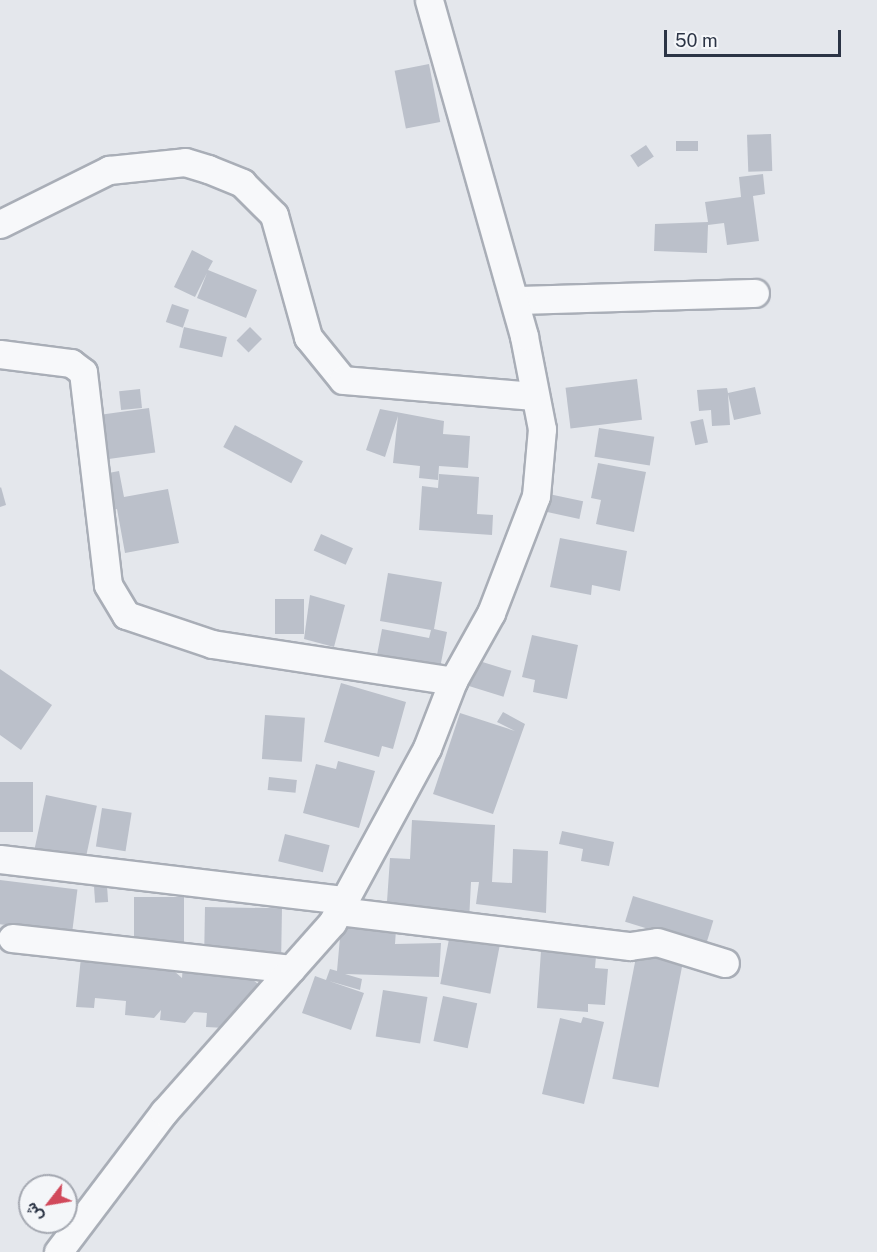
<!DOCTYPE html>
<html>
<head>
<meta charset="utf-8">
<style>
	body { margin:0 }
	#map { position:relative; width:877px; height:1252px; overflow:hidden; background:#e4e7ec; font-family:"Public Sans",Vazirmatn,sans-serif }
	div>[style] { position:absolute }
	[style*='--x'] { left:calc(var(--x)*1px); top:calc(var(--y)*1px); width:calc(var(--w)*1px); rotate:calc(var(--a)*1deg) }
	.building>* { inset:0; background:#bbc0ca; transform-origin:0 0 }
	.roads { filter:drop-shadow(2px 0 #a9aeb7) drop-shadow(-2px 0 #a9aeb7) drop-shadow(0 2px #a9aeb7) drop-shadow(0 -2px #a9aeb7) }
	.minor>* { height:27px; margin:-13.5px; padding:0 13.5px; transform-origin:13.5px; border-radius:13.5px; background:#f7f8fa }
	span { translate:-50% -50%; white-space:nowrap; text-align:center; line-height:1.15; -webkit-text-stroke:5px #f4f6f9; paint-order:stroke }
	.north { position:absolute; left:18px; top:1174px; width:60px; height:60px; box-sizing:border-box; background:#f4f6f9; border:2px solid #a4a8b1; border-radius:50%; rotate:239deg; font-size:16px; font-weight:700; line-height:24px; text-align:center; color:#2b3445 }
	.north::after { content:''; display:block; margin:auto; width:21px; height:27px; background:#d1495b; clip-path:polygon(50% 0,100% 100%,50% 72%,0 100%) }
	.scale { position:absolute; left:664px; top:30px; width:177px; height:27px; box-sizing:border-box; border:3px solid #2b3445; border-top:0; padding-left:8px; font-size:18px; line-height:21px; white-space:nowrap; color:#2b3445; -webkit-text-stroke:4px #f4f6f9; paint-order:stroke }
</style>
</head>
<body>
<div id="map">
	<div class="building">
		<div style="left:429px;top:64px;width:59px;height:35px;rotate:79deg"></div>
		<div style="left:771px;top:134px;width:37px;height:24px;rotate:88deg"></div>
		<div style="left:698px;top:141px;width:10px;height:22px;rotate:90deg"></div>
		<div style="left:646px;top:145px;width:14px;height:19px;rotate:56deg"></div>
		<div style="clip-path:polygon(763px 174px,765px 194px,753px 196px,759px 241px,727px 245px,724px 223px,708px 225px,707px 253px,654px 251px,655px 224px,708px 222px,705px 202px,741px 197px,739px 177px)"></div>
		<div style="clip-path:polygon(192px 250px,213px 261px,208px 270px,257px 290px,246px 318px,197px 298px,207px 273px,195px 297px,174px 287px)"></div>
		<div style="left:172px;top:304px;width:18px;height:19px;rotate:19deg"></div>
		<div style="left:184px;top:327px;width:44px;height:21px;rotate:13deg"></div>
		<div style="left:250px;top:327px;width:17px;height:19px;rotate:45deg"></div>
		<div style="left:637px;top:379px;width:41px;height:72px;rotate:83deg"></div>
		<div style="clip-path:polygon(755px 387px,761px 414px,734px 420px,728px 394px,730px 425px,712px 426px,711px 410px,699px 411px,697px 390px,727px 388px,728px 393px)"></div>
		<div style="left:140px;top:389px;width:19px;height:21px;rotate:84deg"></div>
		<div style="left:149px;top:408px;width:45px;height:56px;rotate:82deg"></div>
		<div style="clip-path:polygon(380px 409px,444px 421px,443px 434px,470px 436px,468px 468px,439px 466px,438px 480px,419px 478px,420px 466px,393px 463px,398px 416px,385px 457px,366px 450px)"></div>
		<div style="left:703px;top:419px;width:24px;height:13px;rotate:78deg"></div>
		<div style="left:235px;top:425px;width:77px;height:25px;rotate:28deg"></div>
		<div style="left:599px;top:428px;width:56px;height:29px;rotate:9deg"></div>
		<div style="clip-path:polygon(598px 463px,646px 472px,634px 532px,596px 524px,601px 500px,591px 498px)"></div>
		<div style="clip-path:polygon(119px 471px,124px 497px,168px 489px,179px 543px,125px 553px,117px 509px,105px 512px,98px 475px)"></div>
		<div style="clip-path:polygon(439px 474px,479px 477px,477px 514px,493px 515px,492px 535px,419px 530px,422px 486px,438px 488px)"></div>
		<div style="clip-path:polygon(1px 487px,6px 505px,0 507px,0 488px)"></div>
		<div style="left:544px;top:493px;width:40px;height:18px;rotate:12deg"></div>
		<div style="left:321px;top:534px;width:35px;height:18px;rotate:24deg"></div>
		<div style="clip-path:polygon(560px 538px,627px 551px,620px 591px,592px 585px,591px 595px,550px 587px)"></div>
		<div style="clip-path:polygon(388px 573px,442px 582px,434px 629px,447px 632px,440px 668px,377px 655px,382px 629px,429px 638px,431px 630px,380px 621px)"></div>
		<div style="clip-path:polygon(310px 595px,345px 605px,334px 647px,304px 639px)"></div>
		<div style="left:275px;top:599px;width:29px;height:35px"></div>
		<div style="clip-path:polygon(532px 635px,578px 645px,567px 699px,533px 692px,535px 680px,522px 677px)"></div>
		<div style="left:476px;top:660px;width:37px;height:27px;rotate:17deg"></div>
		<div style="clip-path:polygon(0 669px,52px 705px,21px 750px,0 735px)"></div>
		<div style="clip-path:polygon(341px 683px,406px 702px,393px 749px,382px 746px,379px 757px,324px 742px)"></div>
		<div style="clip-path:polygon(503px 712px,525px 724px,493px 814px,433px 794px,460px 713px,515px 731px,497px 722px)"></div>
		<div style="left:265px;top:715px;width:40px;height:44px;rotate:4deg"></div>
		<div style="clip-path:polygon(338px 761px,375px 771px,359px 828px,303px 813px,316px 764px,336px 769px)"></div>
		<div style="left:269px;top:777px;width:28px;height:13px;rotate:6deg"></div>
		<div style="left:0;top:782px;width:33px;height:50px"></div>
		<div style="left:46px;top:795px;width:52px;height:61px;rotate:12deg"></div>
		<div style="left:102px;top:808px;width:30px;height:39px;rotate:9deg"></div>
		<div style="clip-path:polygon(412px 820px,495px 825px,492px 882px,512px 883px,513px 849px,548px 851px,546px 913px,476px 904px,479px 882px,471px 882px,469px 921px,386px 916px,390px 858px,410px 859px)"></div>
		<div style="clip-path:polygon(562px 831px,614px 842px,609px 866px,581px 861px,583px 849px,559px 844px)"></div>
		<div style="left:285px;top:834px;width:46px;height:28px;rotate:14deg"></div>
		<div style="left:0;top:880px;width:78px;height:44px;rotate:7deg"></div>
		<div style="left:107px;top:886px;width:16px;height:13px;rotate:86deg"></div>
		<div style="left:633px;top:896px;width:84px;height:27px;rotate:17deg"></div>
		<div style="left:134px;top:897px;width:50px;height:50px"></div>
		<div style="left:205px;top:907px;width:77px;height:44px;rotate:1deg"></div>
		<div style="clip-path:polygon(341px 926px,396px 930px,395px 944px,441px 943px,439px 977px,345px 974px,362px 979px,360px 990px,329px 981px,364px 993px,351px 1030px,302px 1013px,315px 976px,326px 980px,330px 969px,337px 971px)"></div>
		<div style="left:450px;top:934px;width:51px;height:51px;rotate:11deg"></div>
		<div style="clip-path:polygon(541px 951px,596px 956px,595px 968px,608px 969px,605px 1005px,588px 1004px,588px 1012px,537px 1008px)"></div>
		<div style="left:637px;top:952px;width:47px;height:129px;rotate:11deg"></div>
		<div style="clip-path:polygon(81px 957px,166px 964px,182px 978px,183px 963px,250px 977px,260px 986px,225px 1028px,206px 1027px,207px 1013px,194px 1012px,185px 1023px,160px 1020px,161px 1010px,154px 1018px,125px 1015px,126px 1001px,95px 998px,94px 1008px,76px 1007px)"></div>
		<div style="left:383px;top:990px;width:45px;height:47px;rotate:9deg"></div>
		<div style="left:443px;top:996px;width:35px;height:46px;rotate:12deg"></div>
		<div style="clip-path:polygon(583px 1017px,604px 1022px,584px 1104px,542px 1094px,560px 1018px,581px 1023px)"></div>
	</div>
	<div class="roads">
		<div class="minor">
			<div style="--x:0;--y:224;--w:122;--a:-26.4"></div>
			<div style="--x:109;--y:170;--w:76;--a:-6"></div>
			<div style="--x:185;--y:162;--w:24;--a:17"></div>
			<div style="--x:208;--y:169;--w:37;--a:22"></div>
			<div style="--x:242;--y:183;--w:45;--a:45"></div>
			<div style="--x:274;--y:215;--w:127;--a:74.4"></div>
			<div style="--x:308;--y:337;--w:55;--a:50.9"></div>
			<div style="--x:343;--y:380;--w:190;--a:4.8"></div>
			<div style="--x:516;--y:300;--w:239;--a:-1.7"></div>
			<div style="--x:0;--y:354;--w:72;--a:7.2"></div>
			<div style="--x:71;--y:363;--w:15;--a:37"></div>
			<div style="--x:83;--y:372;--w:214;--a:83.3"></div>
			<div style="--x:108;--y:585;--w:35;--a:59"></div>
			<div style="--x:126;--y:615;--w:91;--a:18.6"></div>
			<div style="--x:212;--y:644;--w:244;--a:8.7"></div>
			<div style="--x:0;--y:859;--w:347;--a:6.8"></div>
			<div style="--x:339;--y:911;--w:293;--a:6.9"></div>
			<div style="--x:630;--y:946;--w:27;--a:-8"></div>
			<div style="--x:657;--y:942;--w:71;--a:17.2"></div>
			<div style="--x:12;--y:938;--w:281;--a:6.3"></div>
			<div style="--x:58;--y:1252;--w:176;--a:-52.9"></div>
			<div style="--x:164;--y:1112;--w:253;--a:-48.4"></div>
			<div style="--x:332;--y:923;--w:199;--a:-61.5"></div>
			<div style="--x:427;--y:748;--w:72;--a:-68.8"></div>
			<div style="--x:453;--y:681;--w:78;--a:-60.8"></div>
			<div style="--x:491;--y:613;--w:125;--a:-69"></div>
			<div style="--x:536;--y:496;--w:67;--a:-84.9"></div>
			<div style="--x:542;--y:429;--w:95;--a:-101"></div>
			<div style="--x:524;--y:336;--w:349;--a:-105.8"></div>
		</div>
	</div>
	<div class="north">ش</div>
	<div class="scale">50 m</div>
</div>
</body>
</html>
